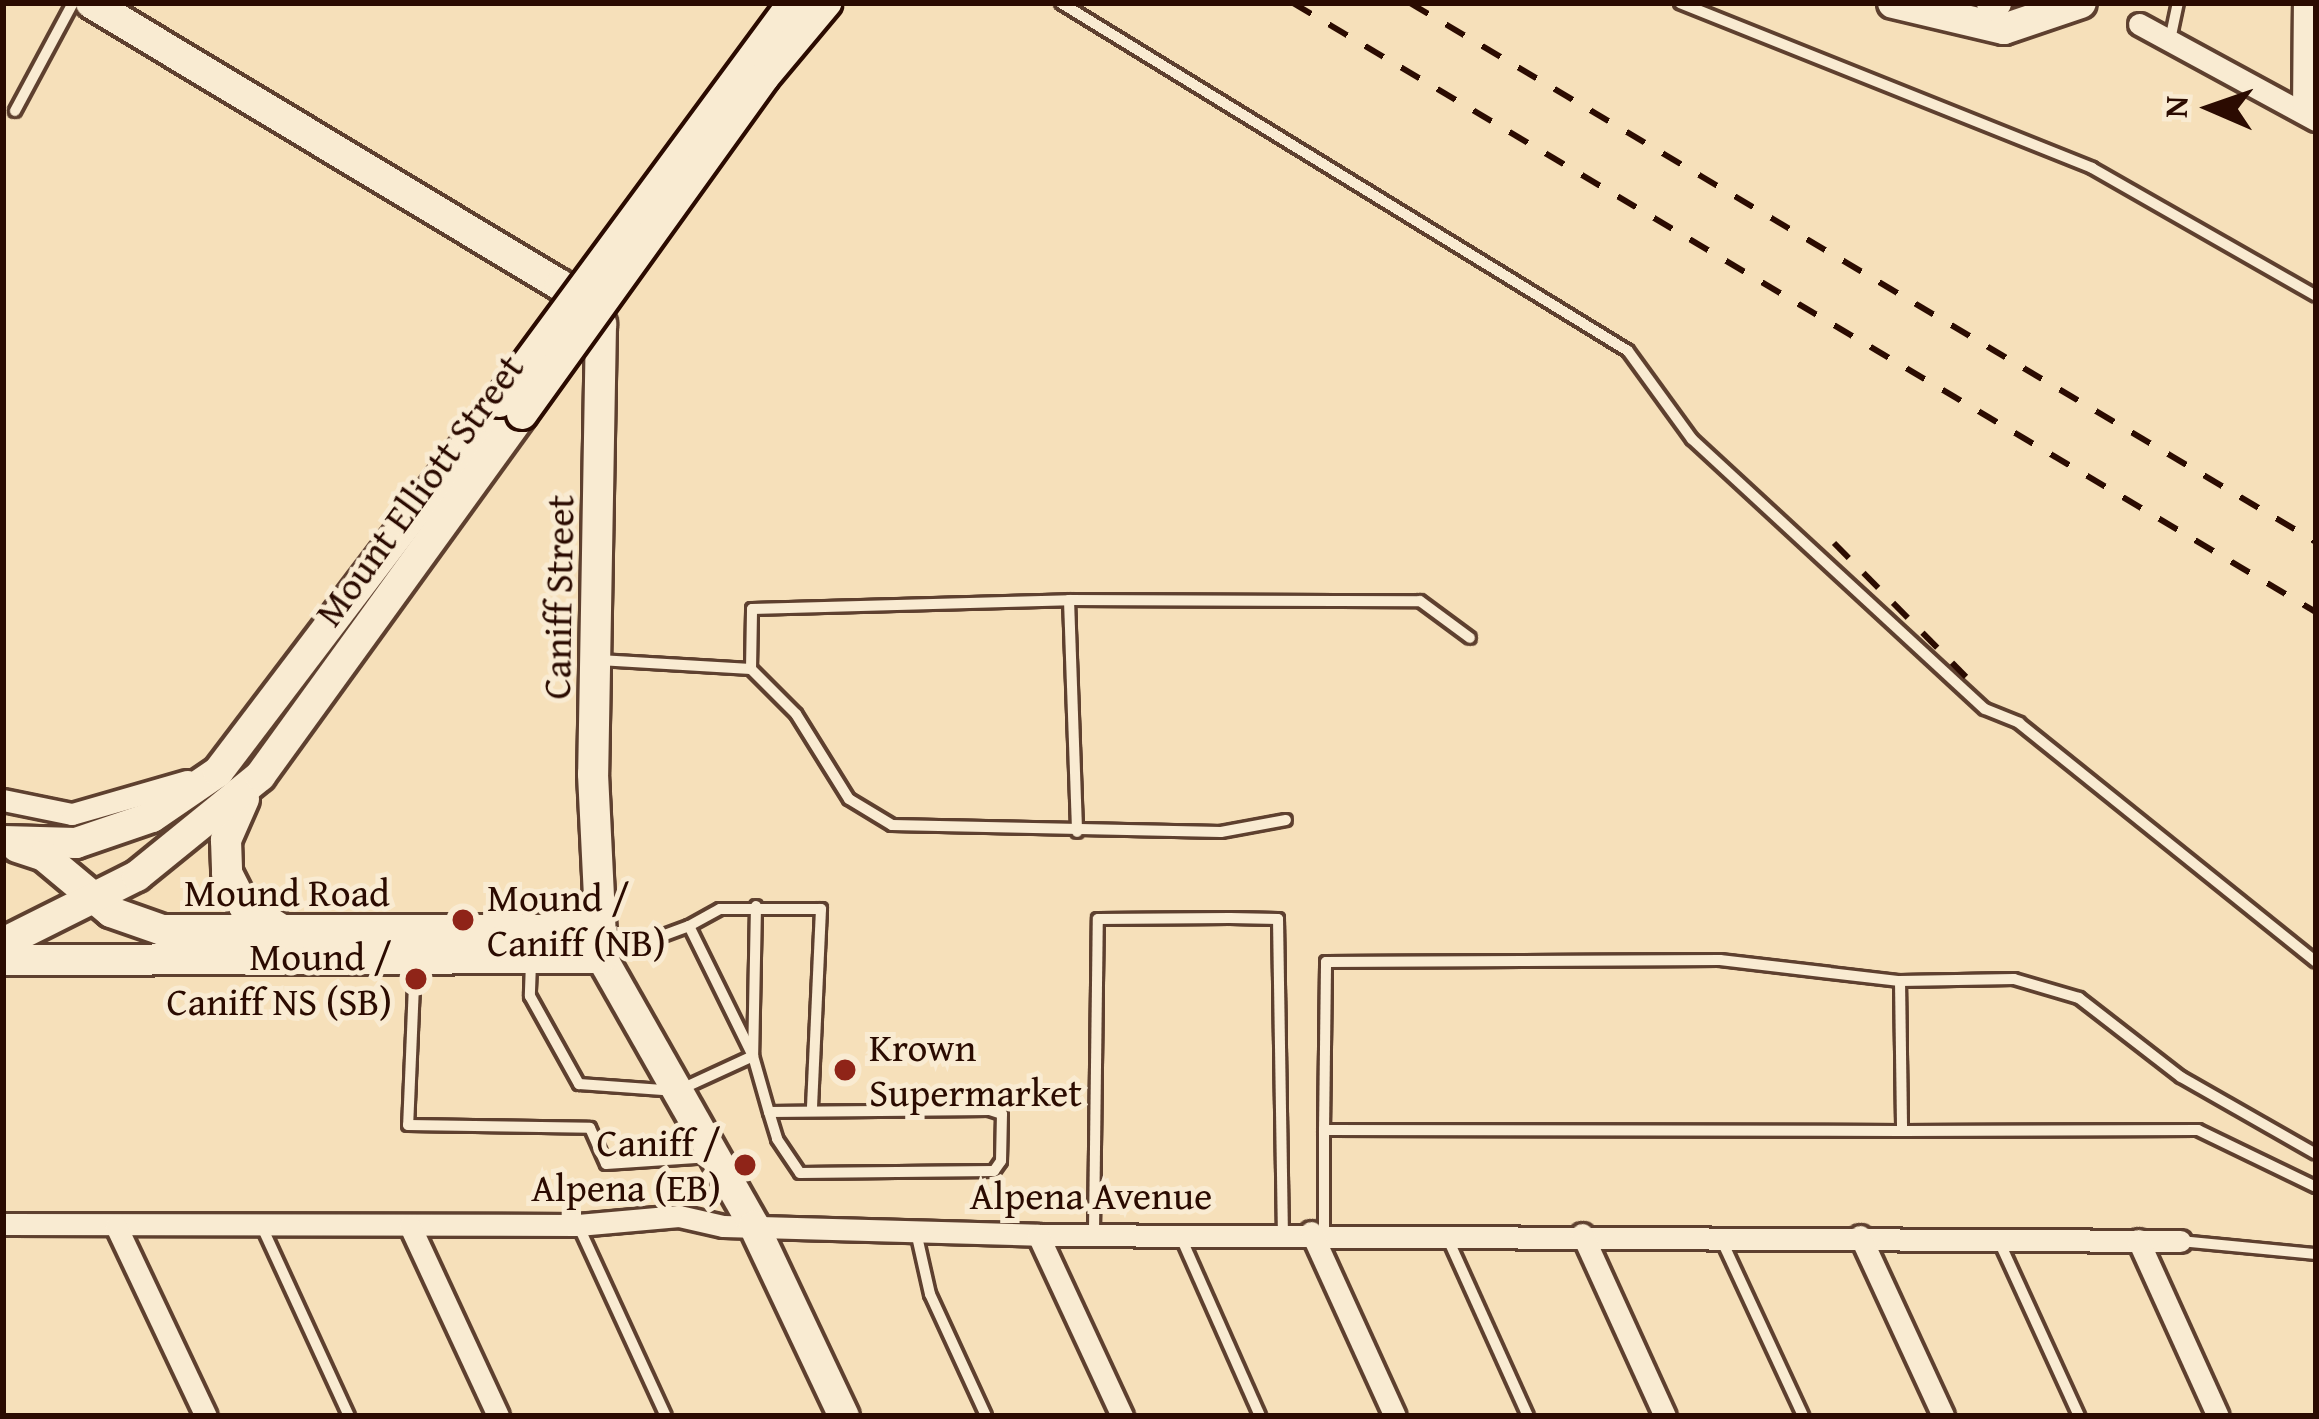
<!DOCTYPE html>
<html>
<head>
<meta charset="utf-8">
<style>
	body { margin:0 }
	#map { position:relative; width:2319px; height:1419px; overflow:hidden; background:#f6e0ba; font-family:"Gentium Book Plus",serif }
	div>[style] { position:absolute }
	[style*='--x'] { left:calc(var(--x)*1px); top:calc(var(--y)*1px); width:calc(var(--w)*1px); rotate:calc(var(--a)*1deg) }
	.roads { filter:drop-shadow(3px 0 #5e402f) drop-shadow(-3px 0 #5e402f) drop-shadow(0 3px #5e402f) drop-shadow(0 -3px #5e402f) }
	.lane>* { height:10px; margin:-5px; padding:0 5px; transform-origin:5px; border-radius:5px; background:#f9ebd2 }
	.street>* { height:21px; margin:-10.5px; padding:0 10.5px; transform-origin:10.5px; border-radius:10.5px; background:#f9ebd2 }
	.secondary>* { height:30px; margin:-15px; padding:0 15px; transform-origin:15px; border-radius:15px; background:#f9ebd2 }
	.rail>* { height:6px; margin-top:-3px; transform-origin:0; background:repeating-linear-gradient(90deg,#2b0b01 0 21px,transparent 0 42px) }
	.bridges { filter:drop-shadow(3px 0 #2b0b01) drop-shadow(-3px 0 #2b0b01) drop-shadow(0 3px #2b0b01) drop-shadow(0 -3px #2b0b01) }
	.secondary-bridge>* { height:30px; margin:-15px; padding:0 15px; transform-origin:15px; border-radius:15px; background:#f9ebd2 }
	.dots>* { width:33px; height:33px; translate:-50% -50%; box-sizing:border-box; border:6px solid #f9ebd2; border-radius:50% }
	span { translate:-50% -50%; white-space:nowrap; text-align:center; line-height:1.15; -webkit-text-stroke:10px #f9ebd2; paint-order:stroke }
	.street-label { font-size:39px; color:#2b0b01 }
	.poi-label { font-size:39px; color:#2b0b01 }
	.left { translate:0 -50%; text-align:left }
	.right { translate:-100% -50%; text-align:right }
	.frame { position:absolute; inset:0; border:6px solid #2b0b01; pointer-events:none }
	.north { position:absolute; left:2151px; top:48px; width:120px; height:120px; -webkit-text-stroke:9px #f9ebd2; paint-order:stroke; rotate:272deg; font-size:33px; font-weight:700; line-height:48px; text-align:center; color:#2b0b01 }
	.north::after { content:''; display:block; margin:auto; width:42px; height:54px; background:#2b0b01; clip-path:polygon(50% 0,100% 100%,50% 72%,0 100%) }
</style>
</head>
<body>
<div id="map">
	<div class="roads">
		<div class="lane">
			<div style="--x:1061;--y:3;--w:665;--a:31.54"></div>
			<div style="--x:1628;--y:351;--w:109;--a:54"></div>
			<div style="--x:1692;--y:439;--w:398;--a:42.7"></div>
			<div style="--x:1985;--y:709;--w:37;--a:22"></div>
			<div style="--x:2019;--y:723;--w:381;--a:38.8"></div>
			<div style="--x:1680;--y:3;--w:444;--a:21.8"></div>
			<div style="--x:2092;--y:168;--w:258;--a:29.7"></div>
			<div style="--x:2170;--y:40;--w:38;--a:-78"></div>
			<div style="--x:15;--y:111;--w:123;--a:-61.8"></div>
			<div style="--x:1069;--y:600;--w:232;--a:88"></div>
			<div style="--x:599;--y:660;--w:152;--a:3.4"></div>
			<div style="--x:751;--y:669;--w:60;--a:-89"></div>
			<div style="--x:752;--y:609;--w:317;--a:-1.6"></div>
			<div style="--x:1069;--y:600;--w:351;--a:0.2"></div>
			<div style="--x:1420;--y:601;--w:62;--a:36.5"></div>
			<div style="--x:751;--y:669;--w:64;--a:45"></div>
			<div style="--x:796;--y:714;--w:100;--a:58.1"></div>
			<div style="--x:849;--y:799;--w:50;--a:31.2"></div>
			<div style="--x:892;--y:825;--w:329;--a:1.2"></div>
			<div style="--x:1221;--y:832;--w:66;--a:-10.5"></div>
			<div style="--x:756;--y:906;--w:150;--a:91.1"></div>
			<div style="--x:753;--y:1056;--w:58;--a:74.1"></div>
			<div style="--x:769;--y:1112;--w:28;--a:73"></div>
			<div style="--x:777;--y:1139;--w:41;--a:55.9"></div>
			<div style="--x:800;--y:1173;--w:194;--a:-0.6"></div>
			<div style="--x:994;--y:1171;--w:12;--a:-55"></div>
			<div style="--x:1001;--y:1161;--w:47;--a:-88.8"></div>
			<div style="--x:1002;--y:1114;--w:13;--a:-162"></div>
			<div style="--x:990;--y:1110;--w:221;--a:179.5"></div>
			<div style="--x:689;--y:926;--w:35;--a:-29"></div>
			<div style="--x:720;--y:909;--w:101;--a:0"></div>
			<div style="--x:821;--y:909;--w:202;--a:92.6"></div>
			<div style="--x:415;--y:961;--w:164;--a:92.4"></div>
			<div style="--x:408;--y:1125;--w:182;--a:0.9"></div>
			<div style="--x:590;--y:1128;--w:39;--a:66"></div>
			<div style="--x:606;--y:1164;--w:105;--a:-3.8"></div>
			<div style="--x:531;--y:962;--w:34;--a:92"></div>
			<div style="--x:530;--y:996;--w:101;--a:60.9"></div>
			<div style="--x:579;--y:1084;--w:98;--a:4.1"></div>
			<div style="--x:677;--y:1091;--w:84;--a:-24.7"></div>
			<div style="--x:753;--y:1056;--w:145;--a:-116.2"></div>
			<div style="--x:689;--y:926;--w:90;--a:159.7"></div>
			<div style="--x:1900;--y:981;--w:114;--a:-1"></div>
			<div style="--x:2014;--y:979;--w:68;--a:16.3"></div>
			<div style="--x:2079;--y:998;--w:129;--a:37.8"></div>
			<div style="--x:2181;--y:1077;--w:155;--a:29.7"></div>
			<div style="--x:1324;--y:1130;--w:168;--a:-89.3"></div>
			<div style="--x:1326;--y:962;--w:394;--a:-0.3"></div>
			<div style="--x:1720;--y:960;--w:181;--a:6.7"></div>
			<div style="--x:1900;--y:981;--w:150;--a:89.2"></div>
			<div style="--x:1902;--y:1131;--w:578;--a:-179.9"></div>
			<div style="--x:1324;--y:1130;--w:103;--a:90"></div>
			<div style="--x:1902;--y:1131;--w:296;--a:-0.2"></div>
			<div style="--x:2198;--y:1130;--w:131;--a:25.8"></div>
			<div style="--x:578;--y:1225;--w:210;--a:65.3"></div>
			<div style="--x:262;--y:1227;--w:208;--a:65.3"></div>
			<div style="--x:1094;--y:1230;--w:311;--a:-89.3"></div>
			<div style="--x:1098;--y:919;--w:132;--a:-0.4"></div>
			<div style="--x:1230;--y:918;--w:48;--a:1.2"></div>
			<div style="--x:1278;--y:919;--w:313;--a:89.1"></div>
			<div style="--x:916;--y:1232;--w:64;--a:77.3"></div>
			<div style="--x:930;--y:1294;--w:134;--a:65.3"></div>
			<div style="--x:1179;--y:1233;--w:200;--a:66.1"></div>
			<div style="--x:1448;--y:1239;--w:194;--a:65.7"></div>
			<div style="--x:1721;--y:1239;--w:195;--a:65.1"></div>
			<div style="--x:1998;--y:1239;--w:195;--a:65.4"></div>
			<div style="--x:2180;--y:1241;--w:137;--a:5.5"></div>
		</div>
		<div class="street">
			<div style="--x:2139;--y:24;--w:201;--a:28.5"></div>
			<div style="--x:2303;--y:112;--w:109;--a:-89.5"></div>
			<div style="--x:3;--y:800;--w:70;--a:11.5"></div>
			<div style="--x:72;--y:814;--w:120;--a:-16"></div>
			<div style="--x:3;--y:1224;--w:575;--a:0.1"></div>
			<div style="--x:578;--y:1225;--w:101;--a:-5.1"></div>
			<div style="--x:679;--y:1216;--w:45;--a:12.8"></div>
			<div style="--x:723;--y:1226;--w:315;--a:1.6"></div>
			<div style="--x:1038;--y:1235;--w:1142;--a:0.3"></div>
			<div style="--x:116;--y:1226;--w:210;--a:64.7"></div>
			<div style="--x:410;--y:1226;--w:209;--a:65.1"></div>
			<div style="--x:1311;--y:1232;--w:202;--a:65.5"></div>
			<div style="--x:1582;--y:1234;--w:200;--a:65.5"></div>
			<div style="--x:1038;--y:1235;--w:200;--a:65.1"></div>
			<div style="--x:1860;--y:1236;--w:198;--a:65.2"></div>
			<div style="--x:2138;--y:1240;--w:193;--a:65.6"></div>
		</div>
		<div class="secondary">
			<div style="--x:91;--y:3;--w:547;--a:31.02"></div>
			<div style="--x:560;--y:285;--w:57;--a:43.6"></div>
			<div style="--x:601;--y:324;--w:450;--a:91"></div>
			<div style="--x:593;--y:774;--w:184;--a:87.2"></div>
			<div style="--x:602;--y:958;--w:308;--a:60.4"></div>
			<div style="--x:754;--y:1226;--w:210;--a:64.7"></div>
			<div style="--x:1893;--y:3;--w:114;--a:13.2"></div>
			<div style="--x:2004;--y:29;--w:81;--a:-18.7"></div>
			<div style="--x:1992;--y:3;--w:4;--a:0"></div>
			<div style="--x:244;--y:799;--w:45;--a:113.7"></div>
			<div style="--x:226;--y:840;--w:33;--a:88"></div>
			<div style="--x:227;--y:873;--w:37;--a:63"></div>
			<div style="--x:244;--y:906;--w:45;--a:32.3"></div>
			<div style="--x:3;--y:841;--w:73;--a:1.6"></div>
			<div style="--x:76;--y:843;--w:80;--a:-18.9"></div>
			<div style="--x:152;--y:817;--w:80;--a:-34.3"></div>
			<div style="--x:218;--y:772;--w:465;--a:-52.8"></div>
			<div style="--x:17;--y:847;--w:28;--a:18"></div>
			<div style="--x:44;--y:856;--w:87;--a:39.9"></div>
			<div style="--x:111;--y:912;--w:54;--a:19.4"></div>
			<div style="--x:162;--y:930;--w:435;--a:0"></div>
			<div style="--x:3;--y:943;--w:150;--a:-26.6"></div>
			<div style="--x:137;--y:876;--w:159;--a:-39.1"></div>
			<div style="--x:260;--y:776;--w:447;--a:-54.1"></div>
			<div style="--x:3;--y:960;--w:599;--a:-0.19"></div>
		</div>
	</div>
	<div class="rail">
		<div style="--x:1293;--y:3;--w:1191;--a:30.77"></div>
		<div style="--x:1410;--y:3;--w:1054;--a:30.75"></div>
		<div style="--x:1834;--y:543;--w:188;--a:45.4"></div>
	</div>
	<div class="bridges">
		<div class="secondary-bridge">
			<div style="--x:499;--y:402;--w:496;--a:-53.6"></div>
			<div style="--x:522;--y:414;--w:415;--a:-54.3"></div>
			<div style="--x:764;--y:77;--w:97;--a:-50"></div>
		</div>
	</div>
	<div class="dots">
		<div style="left:463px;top:920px;background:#8f2418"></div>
		<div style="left:416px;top:979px;background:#8f2418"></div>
		<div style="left:845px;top:1070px;background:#8f2418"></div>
		<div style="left:745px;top:1165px;background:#8f2418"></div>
	</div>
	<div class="street-label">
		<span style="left:419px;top:490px;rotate:-54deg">Mount Elliott Street</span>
		<span style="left:558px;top:597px;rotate:-89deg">Caniff Street</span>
		<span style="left:287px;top:892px">Mound Road</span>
		<span style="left:1091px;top:1195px">Alpena Avenue</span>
	</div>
	<div class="poi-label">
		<span class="left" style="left:487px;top:920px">Mound /<br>Caniff (NB)</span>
		<span class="right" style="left:392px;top:979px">Mound /<br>Caniff NS (SB)</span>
		<span class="left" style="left:869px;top:1070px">Krown<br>Supermarket</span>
		<span class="right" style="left:721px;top:1165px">Caniff /<br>Alpena (EB)</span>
	</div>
	<div class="frame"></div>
	<div class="north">N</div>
</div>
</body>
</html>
